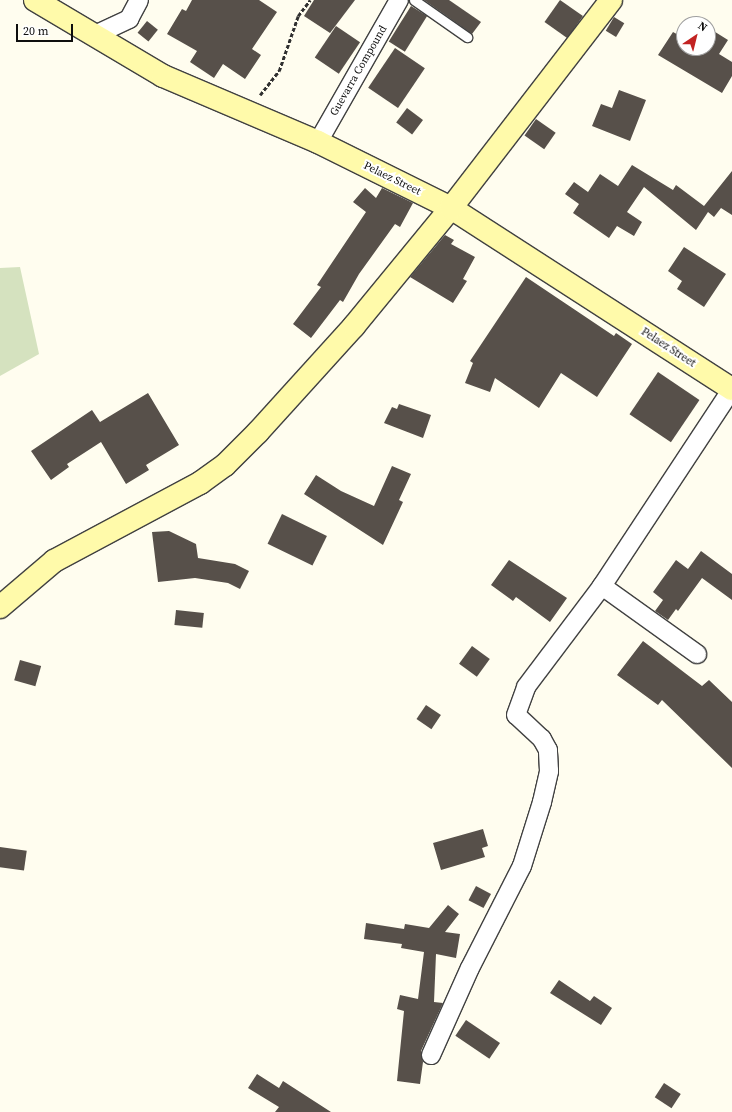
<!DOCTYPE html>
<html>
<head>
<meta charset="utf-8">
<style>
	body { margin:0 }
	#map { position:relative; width:732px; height:1112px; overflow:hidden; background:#fffdef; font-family:"Source Serif 4",serif }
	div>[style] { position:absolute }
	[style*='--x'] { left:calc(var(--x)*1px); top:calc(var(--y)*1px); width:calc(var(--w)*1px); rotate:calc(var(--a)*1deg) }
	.cemetery>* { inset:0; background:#d5e2bf }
	.building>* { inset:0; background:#57504a; transform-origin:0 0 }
	.path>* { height:2.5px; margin-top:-1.25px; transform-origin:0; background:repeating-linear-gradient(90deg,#303030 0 4px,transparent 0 6px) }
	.roads { filter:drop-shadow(1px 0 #414141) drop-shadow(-1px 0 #414141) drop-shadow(0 1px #414141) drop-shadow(0 -1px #414141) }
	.lane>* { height:9px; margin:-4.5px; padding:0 4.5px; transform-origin:4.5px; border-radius:4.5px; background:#fff }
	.street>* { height:18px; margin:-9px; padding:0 9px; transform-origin:9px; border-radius:9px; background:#fff }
	.secondary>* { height:22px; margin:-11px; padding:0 11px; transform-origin:11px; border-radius:11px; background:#fffaaa }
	span { translate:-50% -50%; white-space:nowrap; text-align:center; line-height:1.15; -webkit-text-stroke:4px #fff; paint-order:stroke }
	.street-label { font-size:11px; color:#0e0e0e }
	.north { position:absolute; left:676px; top:16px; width:40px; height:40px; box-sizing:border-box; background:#fff; border:1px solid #9f9f9f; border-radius:50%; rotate:35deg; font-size:11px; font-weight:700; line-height:16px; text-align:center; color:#0e0e0e }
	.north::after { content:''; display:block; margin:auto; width:14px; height:18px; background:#c22322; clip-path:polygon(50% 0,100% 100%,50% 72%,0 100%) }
	.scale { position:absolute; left:16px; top:24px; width:57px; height:18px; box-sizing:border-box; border:2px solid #0e0e0e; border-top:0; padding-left:5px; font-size:12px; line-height:14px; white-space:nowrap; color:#0e0e0e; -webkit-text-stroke:3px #fff; paint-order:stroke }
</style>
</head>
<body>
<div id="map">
	<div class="cemetery">
		<div style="clip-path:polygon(20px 267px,39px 354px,0 376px,0 268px)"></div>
	</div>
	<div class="building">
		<div style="clip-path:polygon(192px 0,259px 0,277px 12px,252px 49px,261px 55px,245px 79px,223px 64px,214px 78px,190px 62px,197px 51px,167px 34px,182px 9px,186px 11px)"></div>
		<div style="clip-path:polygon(314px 0,355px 0,330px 33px,304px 16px)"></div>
		<div style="clip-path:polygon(424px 0,449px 0,481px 22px,472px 34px)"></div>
		<div style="left:560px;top:0;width:28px;height:27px;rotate:35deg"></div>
		<div style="left:411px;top:6px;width:19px;height:42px;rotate:32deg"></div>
		<div style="left:614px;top:17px;width:12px;height:16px;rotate:31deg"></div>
		<div style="left:147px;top:21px;width:14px;height:15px;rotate:39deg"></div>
		<div style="left:336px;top:26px;width:29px;height:38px;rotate:34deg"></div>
		<div style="clip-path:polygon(712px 30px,728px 40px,719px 54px,732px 62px,732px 76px,722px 93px,658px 55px,673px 32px,684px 38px,684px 48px,708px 48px,708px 37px)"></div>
		<div style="left:395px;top:48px;width:36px;height:48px;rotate:34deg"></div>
		<div style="clip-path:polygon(619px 90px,646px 100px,630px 141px,592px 126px,601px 104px,612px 108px)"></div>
		<div style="left:407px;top:108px;width:20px;height:18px;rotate:37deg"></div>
		<div style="left:536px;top:119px;width:24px;height:20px;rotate:35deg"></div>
		<div style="clip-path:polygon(632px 165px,673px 190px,676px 185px,704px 206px,732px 171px,732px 215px,721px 208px,714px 217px,708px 212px,696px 230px,644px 187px,627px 212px,642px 222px,634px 236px,617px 226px,609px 238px,573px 213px,579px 204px,565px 194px,574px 182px,588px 192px,600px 174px,618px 186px)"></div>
		<div style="clip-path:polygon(365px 188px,376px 198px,382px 188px,413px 203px,400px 227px,395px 224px,359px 274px,343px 302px,340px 300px,311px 338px,293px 324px,321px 287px,317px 285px,366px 212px,353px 202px)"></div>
		<div style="clip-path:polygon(445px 235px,454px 240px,451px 244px,475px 257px,463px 279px,467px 281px,453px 303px,410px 277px)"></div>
		<div style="clip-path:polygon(684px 247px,726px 274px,704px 307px,677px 289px,682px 281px,668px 271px)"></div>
		<div style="clip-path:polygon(526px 277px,614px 336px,616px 333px,632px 344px,597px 397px,561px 373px,539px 408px,495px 378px,490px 392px,465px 383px,473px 363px,470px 361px)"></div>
		<div style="left:658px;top:372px;width:50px;height:51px;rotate:34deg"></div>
		<div style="clip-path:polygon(148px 393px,179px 445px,146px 465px,149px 470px,126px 484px,101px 442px,67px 464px,69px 467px,51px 480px,31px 451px,92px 410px,100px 422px)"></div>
		<div style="clip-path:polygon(399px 404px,431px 415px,423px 438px,384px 423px,392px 407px,397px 409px)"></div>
		<div style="clip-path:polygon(392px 466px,411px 474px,399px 500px,403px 502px,383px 545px,304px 494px,316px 475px,341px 491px,374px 506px)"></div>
		<div style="left:282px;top:514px;width:50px;height:33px;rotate:26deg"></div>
		<div style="clip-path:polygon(169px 531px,196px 544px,198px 558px,235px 564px,249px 571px,240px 589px,228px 583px,195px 578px,158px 582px,152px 532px)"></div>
		<div style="clip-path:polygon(701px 551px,732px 574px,732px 600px,702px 578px,678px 611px,676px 609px,668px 620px,655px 611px,663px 600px,653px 592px,676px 560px,688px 569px)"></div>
		<div style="clip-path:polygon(509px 560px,567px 598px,550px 622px,516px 597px,513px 601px,491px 585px)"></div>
		<div style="left:176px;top:610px;width:28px;height:15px;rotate:6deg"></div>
		<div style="clip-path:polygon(643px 641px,702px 686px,709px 680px,732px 702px,732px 768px,662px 700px,658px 705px,617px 675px)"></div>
		<div style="left:472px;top:646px;width:22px;height:22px;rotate:36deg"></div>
		<div style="left:20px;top:660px;width:22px;height:21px;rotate:16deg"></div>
		<div style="left:426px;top:705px;width:18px;height:17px;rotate:34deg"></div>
		<div style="clip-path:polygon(483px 829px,488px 846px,482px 848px,485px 857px,441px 870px,433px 843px)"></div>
		<div style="left:0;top:847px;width:27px;height:20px;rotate:8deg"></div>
		<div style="left:476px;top:886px;width:17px;height:16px;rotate:28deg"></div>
		<div style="clip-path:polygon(448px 905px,459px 914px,445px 932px,460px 934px,456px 958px,436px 954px,434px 1002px,443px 1003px,421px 1051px,423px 1062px,420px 1084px,397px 1081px,404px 1011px,397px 1009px,400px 995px,418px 999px,424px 952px,401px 948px,402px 944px,364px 939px,366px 923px,404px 929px,405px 924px,429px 928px)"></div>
		<div style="clip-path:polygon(559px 980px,590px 1001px,594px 996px,612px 1008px,601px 1025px,550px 993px)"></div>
		<div style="left:466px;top:1020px;width:41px;height:19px;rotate:34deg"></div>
		<div style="clip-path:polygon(257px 1074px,279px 1088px,283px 1081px,331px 1112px,275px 1112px,279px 1107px,248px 1088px)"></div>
		<div style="left:664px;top:1083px;width:20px;height:17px;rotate:33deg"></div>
	</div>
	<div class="path">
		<div style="--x:260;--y:95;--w:31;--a:-52"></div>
		<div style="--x:279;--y:71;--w:58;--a:-70.9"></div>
		<div style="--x:298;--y:16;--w:20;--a:-53"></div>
	</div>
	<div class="roads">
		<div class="lane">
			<div style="--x:414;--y:0;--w:65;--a:34.9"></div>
		</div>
		<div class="street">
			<div style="--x:95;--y:35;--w:38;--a:-25"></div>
			<div style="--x:129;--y:19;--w:21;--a:-62"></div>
			<div style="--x:318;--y:142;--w:163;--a:-60.3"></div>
			<div style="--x:602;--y:586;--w:117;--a:35.6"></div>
			<div style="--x:431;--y:1055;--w:95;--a:-65.9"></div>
			<div style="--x:470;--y:968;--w:114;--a:-63"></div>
			<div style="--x:522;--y:866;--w:67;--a:-72.6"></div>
			<div style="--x:542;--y:802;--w:32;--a:-77"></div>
			<div style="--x:549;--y:771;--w:21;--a:-93"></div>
			<div style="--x:548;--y:750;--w:13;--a:-119"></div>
			<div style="--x:542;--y:739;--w:35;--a:-137"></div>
			<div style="--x:516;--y:715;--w:30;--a:-70"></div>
			<div style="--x:526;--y:687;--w:126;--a:-53"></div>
			<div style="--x:602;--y:586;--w:236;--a:-56.6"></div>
		</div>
		<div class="secondary">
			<div style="--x:35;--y:0;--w:149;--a:30.7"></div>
			<div style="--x:163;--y:76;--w:168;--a:23.1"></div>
			<div style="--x:318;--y:142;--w:148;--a:26.4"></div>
			<div style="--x:451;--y:208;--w:334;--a:32.8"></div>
			<div style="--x:0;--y:607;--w:71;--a:-40.4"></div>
			<div style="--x:54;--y:561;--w:166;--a:-28.1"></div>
			<div style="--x:200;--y:483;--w:31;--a:-36"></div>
			<div style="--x:225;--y:465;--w:47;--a:-45"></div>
			<div style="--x:258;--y:432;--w:143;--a:-47.8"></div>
			<div style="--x:354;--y:326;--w:153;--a:-50.6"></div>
			<div style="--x:451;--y:208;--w:262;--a:-52.4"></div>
		</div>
	</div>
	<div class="street-label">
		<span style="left:359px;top:71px;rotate:-60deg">Guevarra Compound</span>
		<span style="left:392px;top:179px;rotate:26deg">Pelaez Street</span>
		<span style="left:668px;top:348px;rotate:33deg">Pelaez Street</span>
	</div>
	<div class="north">N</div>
	<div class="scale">20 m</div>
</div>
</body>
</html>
